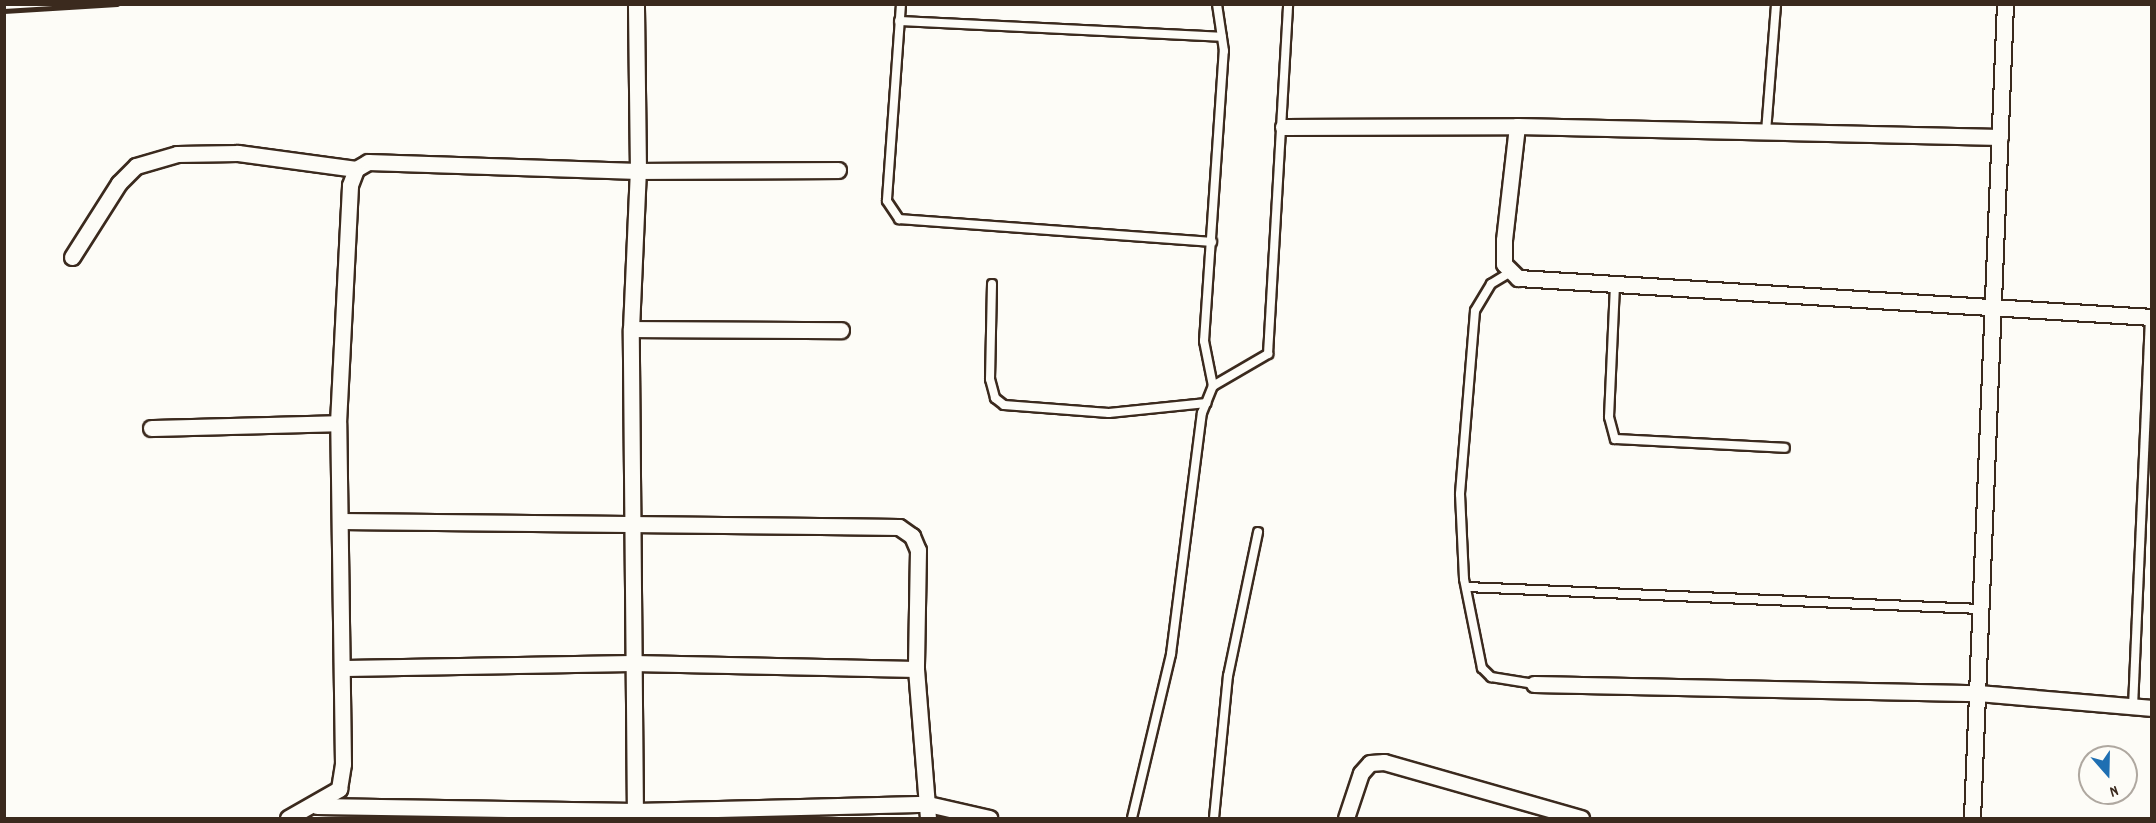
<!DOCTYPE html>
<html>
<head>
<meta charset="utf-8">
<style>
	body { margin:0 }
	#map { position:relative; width:2156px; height:823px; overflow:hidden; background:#fdfcf7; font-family:Dekko,sans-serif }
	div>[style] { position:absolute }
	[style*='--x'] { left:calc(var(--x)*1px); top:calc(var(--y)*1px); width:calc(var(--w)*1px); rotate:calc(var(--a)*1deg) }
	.roads { filter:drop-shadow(2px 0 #3b2a1e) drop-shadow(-2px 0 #3b2a1e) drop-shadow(0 2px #3b2a1e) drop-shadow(0 -2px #3b2a1e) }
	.service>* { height:8px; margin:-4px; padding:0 4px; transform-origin:4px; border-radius:4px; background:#fdfcf7 }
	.minor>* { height:15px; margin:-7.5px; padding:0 7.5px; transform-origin:7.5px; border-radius:7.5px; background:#fdfcf7 }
	.rail>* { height:4.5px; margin:-2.25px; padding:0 2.25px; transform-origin:2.25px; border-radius:2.25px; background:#3b2a1e }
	span { translate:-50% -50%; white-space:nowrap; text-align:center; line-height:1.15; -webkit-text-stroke:6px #fdfcf7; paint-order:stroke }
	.frame { position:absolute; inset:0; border:6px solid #3b2a1e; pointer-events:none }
	.north { position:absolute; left:2078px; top:745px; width:60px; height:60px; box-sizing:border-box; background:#fdfcf7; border:2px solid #afa8a0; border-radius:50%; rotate:160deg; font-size:16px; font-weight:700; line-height:24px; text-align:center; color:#3b2a1e }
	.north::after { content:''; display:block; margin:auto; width:21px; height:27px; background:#1f6fb2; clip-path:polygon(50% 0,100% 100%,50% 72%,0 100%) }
</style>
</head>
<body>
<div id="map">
	<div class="roads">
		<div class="service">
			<div style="--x:901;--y:4;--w:197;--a:94.1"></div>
			<div style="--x:887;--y:201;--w:22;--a:56"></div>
			<div style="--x:899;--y:219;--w:314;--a:4.2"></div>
			<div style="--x:899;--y:21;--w:323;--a:2.8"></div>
			<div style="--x:1766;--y:132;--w:128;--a:-85.5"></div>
			<div style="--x:1509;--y:273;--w:21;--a:149"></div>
			<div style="--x:1491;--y:284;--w:31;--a:121"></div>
			<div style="--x:1475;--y:311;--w:184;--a:94.7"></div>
			<div style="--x:1460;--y:494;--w:85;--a:87.3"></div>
			<div style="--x:1464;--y:579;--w:91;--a:78.6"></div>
			<div style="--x:1482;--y:668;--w:13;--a:45"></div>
			<div style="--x:1491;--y:677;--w:44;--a:9.2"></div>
			<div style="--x:992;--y:284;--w:95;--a:91.2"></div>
			<div style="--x:990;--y:379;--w:20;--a:75"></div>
			<div style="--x:995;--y:398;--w:11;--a:38"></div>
			<div style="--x:1004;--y:405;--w:105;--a:4.4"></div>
			<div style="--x:1109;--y:413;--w:98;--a:-5.9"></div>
			<div style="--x:1615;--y:285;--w:132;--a:92.6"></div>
			<div style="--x:1609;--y:417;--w:23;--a:75"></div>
			<div style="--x:1615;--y:439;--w:170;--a:3"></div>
			<div style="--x:1213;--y:386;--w:46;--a:-101.3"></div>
			<div style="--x:1204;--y:341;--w:291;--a:-86.1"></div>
			<div style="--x:1224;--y:51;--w:48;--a:-98.5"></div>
			<div style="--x:1466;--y:587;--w:515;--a:2.45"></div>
			<div style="--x:2133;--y:707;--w:390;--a:-87.5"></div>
			<div style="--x:1132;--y:818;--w:169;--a:-76.6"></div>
			<div style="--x:1171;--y:654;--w:243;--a:-82.7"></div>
			<div style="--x:1202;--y:413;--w:29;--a:-68"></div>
			<div style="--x:1213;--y:386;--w:64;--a:-30.2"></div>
			<div style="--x:1268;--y:354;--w:351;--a:-86.7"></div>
			<div style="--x:1214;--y:818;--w:143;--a:-84.4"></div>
			<div style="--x:1228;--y:676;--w:147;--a:-78.2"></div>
		</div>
		<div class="minor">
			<div style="--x:1517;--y:126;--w:115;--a:96.5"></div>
			<div style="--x:1504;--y:240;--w:24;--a:90"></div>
			<div style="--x:1504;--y:264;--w:20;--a:45"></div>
			<div style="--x:1518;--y:278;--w:635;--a:3.52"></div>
			<div style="--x:1283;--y:127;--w:234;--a:-0.2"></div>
			<div style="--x:1517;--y:126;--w:483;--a:1.3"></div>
			<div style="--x:72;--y:257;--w:88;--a:-57.6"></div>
			<div style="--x:119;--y:183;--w:24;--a:-45"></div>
			<div style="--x:136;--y:166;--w:43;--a:-16.3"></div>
			<div style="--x:177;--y:154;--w:61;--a:-0.9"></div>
			<div style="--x:238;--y:153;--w:119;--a:7.7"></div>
			<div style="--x:631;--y:329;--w:210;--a:0.3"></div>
			<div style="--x:151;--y:428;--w:187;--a:-1.5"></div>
			<div style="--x:340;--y:521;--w:559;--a:0.61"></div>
			<div style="--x:899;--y:527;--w:16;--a:35"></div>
			<div style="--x:912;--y:536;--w:15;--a:67"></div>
			<div style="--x:918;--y:550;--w:119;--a:91"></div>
			<div style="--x:916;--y:669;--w:149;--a:85.4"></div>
			<div style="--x:345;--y:668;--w:287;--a:-1"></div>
			<div style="--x:632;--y:663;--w:284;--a:1.2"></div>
			<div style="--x:1534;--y:684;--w:444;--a:1.2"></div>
			<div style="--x:1978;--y:693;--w:175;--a:4.9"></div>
			<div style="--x:317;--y:806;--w:318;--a:0.9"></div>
			<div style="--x:635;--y:811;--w:293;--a:-1.4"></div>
			<div style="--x:928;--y:804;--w:63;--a:12.9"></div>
			<div style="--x:288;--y:818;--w:59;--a:-29.6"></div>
			<div style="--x:339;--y:789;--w:25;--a:-81"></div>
			<div style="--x:343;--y:764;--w:341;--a:-90.8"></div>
			<div style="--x:338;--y:423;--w:238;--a:-87.1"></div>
			<div style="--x:350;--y:185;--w:17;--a:-69"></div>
			<div style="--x:356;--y:169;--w:14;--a:-30"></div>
			<div style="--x:368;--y:162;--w:270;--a:1.9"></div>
			<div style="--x:638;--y:171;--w:167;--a:-90.7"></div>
			<div style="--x:635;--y:818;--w:489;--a:-90.5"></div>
			<div style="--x:631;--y:329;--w:158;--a:-87.5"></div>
			<div style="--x:638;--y:171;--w:200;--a:-0.3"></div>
			<div style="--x:1346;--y:818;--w:47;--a:-71.6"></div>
			<div style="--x:1361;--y:773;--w:13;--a:-48"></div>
			<div style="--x:1370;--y:763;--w:14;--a:-4"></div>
			<div style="--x:1384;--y:762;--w:205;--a:15.9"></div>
			<div style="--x:1972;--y:818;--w:815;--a:-87.68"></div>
		</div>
	</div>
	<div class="rail">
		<div style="--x:4;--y:11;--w:113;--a:-3.5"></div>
	</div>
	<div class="frame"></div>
	<div class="north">N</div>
</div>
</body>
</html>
